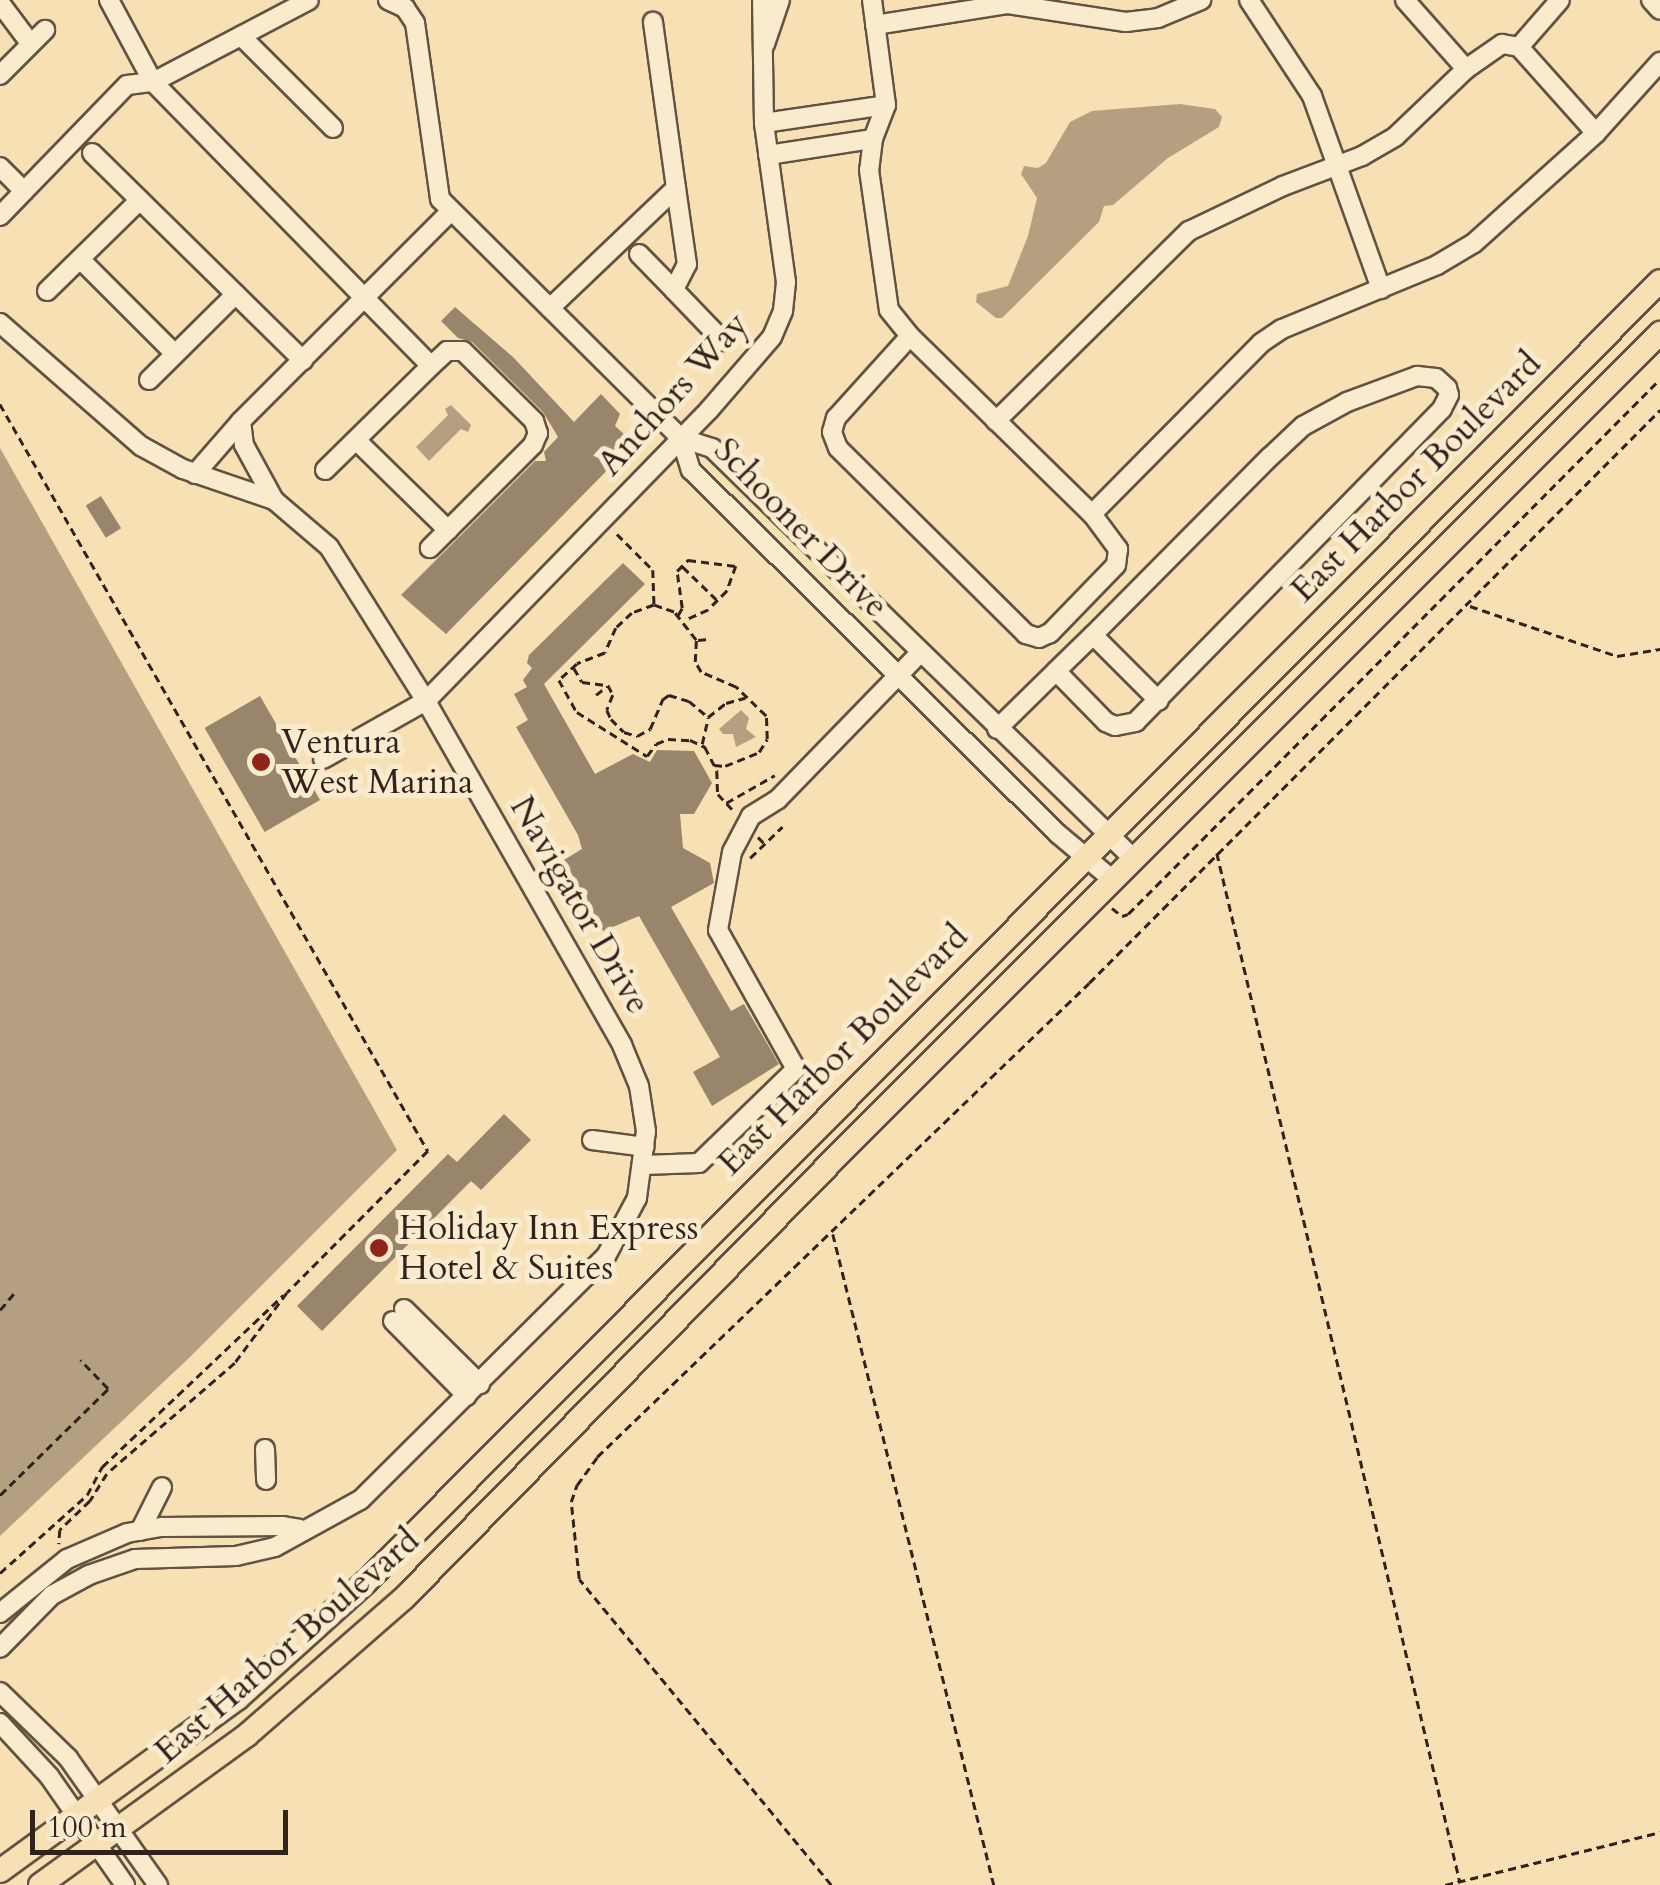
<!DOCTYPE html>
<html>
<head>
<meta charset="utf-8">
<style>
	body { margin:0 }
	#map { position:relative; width:1660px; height:1885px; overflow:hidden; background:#f7e0b3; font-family:Cardo,serif }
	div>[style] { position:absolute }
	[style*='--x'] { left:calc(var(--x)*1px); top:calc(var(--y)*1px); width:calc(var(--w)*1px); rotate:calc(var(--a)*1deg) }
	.water>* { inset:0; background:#b4a080 }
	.building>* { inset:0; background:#98856b; transform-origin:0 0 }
	.path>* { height:2.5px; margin-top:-1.25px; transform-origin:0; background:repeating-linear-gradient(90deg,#31231c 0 8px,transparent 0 13px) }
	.roads { filter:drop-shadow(2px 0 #625242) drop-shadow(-2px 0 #625242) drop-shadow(0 2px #625242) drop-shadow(0 -2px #625242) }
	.minor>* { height:18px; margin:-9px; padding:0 9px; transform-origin:9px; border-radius:9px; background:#faebce }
	.major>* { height:22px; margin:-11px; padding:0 11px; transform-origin:11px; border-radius:11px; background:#f7e0b3 }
	.dots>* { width:28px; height:28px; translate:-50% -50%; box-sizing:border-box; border:5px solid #faebce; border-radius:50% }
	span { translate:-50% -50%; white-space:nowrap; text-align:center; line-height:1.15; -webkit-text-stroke:10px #faebce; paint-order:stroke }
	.street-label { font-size:35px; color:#31231c }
	.poi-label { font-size:35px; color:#31231c }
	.left { translate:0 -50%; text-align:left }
	.scale { position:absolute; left:30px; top:1810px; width:258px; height:45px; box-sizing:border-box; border:5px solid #31231c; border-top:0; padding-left:12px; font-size:30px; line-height:35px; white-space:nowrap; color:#31231c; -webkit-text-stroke:8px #faebce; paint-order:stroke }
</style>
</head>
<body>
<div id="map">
	<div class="water">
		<div style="clip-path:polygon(1180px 104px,1215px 109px,1222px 117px,1219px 127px,1168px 158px,1113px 205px,1104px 206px,1099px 222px,1002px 318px,996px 318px,976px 302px,977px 294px,1008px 286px,1028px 236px,1037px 198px,1021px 174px,1024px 166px,1038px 168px,1046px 163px,1070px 122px,1092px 111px)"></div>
		<div style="clip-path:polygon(451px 405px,471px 425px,468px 432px,461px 429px,429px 461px,416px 447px,448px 415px,445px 409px)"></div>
		<div style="clip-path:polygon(0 448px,397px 1150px,190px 1357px,0 1536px)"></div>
		<div style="clip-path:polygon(741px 710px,749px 718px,746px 729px,756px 737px,736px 747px,733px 734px,723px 734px,719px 729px)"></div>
	</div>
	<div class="building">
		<div style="clip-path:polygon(455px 307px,513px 357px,574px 422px,601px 394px,620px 414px,615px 426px,634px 443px,446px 634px,401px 595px,535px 461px,546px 461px,544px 452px,558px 437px,543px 412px,472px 342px,458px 338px,441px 321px)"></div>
		<div style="left:101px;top:496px;width:38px;height:18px;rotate:58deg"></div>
		<div style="clip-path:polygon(623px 563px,645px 584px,544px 684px,595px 774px,633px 754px,650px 762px,657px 750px,694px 751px,712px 783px,694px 814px,680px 814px,683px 848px,710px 863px,714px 883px,671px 907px,731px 1011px,744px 1004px,779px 1064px,712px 1106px,693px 1072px,720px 1057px,639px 916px,603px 931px,564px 860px,582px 849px,578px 835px,516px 727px,528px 720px,514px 694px,527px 687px,523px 680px,532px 668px,527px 663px,529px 655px)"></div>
		<div style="left:260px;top:696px;width:120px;height:64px;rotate:60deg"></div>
		<div style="clip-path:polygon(504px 1114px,531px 1140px,481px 1190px,471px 1181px,322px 1331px,297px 1306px,448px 1154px,457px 1162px)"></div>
	</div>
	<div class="path">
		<div style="--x:0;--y:404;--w:861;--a:60.19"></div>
		<div style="--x:428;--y:1151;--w:200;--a:134.8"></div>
		<div style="--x:287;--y:1293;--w:87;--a:126.6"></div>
		<div style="--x:235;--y:1363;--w:169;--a:139.1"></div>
		<div style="--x:107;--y:1474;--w:32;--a:122"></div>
		<div style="--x:90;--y:1501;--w:42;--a:136"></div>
		<div style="--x:60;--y:1530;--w:14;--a:94"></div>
		<div style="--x:617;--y:534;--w:51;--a:45"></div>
		<div style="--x:653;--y:570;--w:35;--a:88"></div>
		<div style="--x:683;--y:567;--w:47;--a:44.1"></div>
		<div style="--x:1470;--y:606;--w:155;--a:18.8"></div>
		<div style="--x:1617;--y:656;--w:44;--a:-9.2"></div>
		<div style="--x:678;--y:615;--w:8;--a:-60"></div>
		<div style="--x:682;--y:608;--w:37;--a:-98"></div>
		<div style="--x:677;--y:571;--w:16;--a:-45"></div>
		<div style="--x:688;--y:560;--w:48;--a:7.1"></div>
		<div style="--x:736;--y:566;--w:27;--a:110"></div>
		<div style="--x:727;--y:591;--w:27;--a:135"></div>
		<div style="--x:708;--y:610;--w:24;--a:156"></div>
		<div style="--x:698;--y:640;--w:10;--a:-6"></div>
		<div style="--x:574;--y:668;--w:16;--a:60"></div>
		<div style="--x:582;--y:682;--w:26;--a:7"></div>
		<div style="--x:608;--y:685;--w:11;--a:63"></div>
		<div style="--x:613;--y:695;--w:16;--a:112"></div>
		<div style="--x:607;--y:710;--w:10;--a:66"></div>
		<div style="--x:611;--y:719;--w:18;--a:45"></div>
		<div style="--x:624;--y:732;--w:14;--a:17"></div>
		<div style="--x:637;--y:736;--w:15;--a:-28"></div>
		<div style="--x:650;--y:729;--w:33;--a:-67"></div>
		<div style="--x:663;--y:699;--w:7;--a:-34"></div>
		<div style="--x:669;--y:695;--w:21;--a:17"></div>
		<div style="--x:689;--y:701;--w:25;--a:40"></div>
		<div style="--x:708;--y:717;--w:23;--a:-38"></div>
		<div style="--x:726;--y:703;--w:20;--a:-15"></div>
		<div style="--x:596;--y:695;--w:14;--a:-39"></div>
		<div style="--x:702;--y:744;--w:27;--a:-77"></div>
		<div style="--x:714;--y:765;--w:11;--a:5"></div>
		<div style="--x:725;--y:766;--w:37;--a:-22"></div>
		<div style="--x:759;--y:752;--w:15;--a:-58"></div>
		<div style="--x:767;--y:739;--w:23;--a:-92"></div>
		<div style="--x:766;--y:716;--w:42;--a:-136"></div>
		<div style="--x:736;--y:687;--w:38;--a:-157"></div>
		<div style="--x:701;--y:672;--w:12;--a:-121"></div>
		<div style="--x:695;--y:662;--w:22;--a:-87"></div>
		<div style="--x:696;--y:640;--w:36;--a:-128"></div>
		<div style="--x:674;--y:612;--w:21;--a:-161"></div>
		<div style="--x:654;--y:605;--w:23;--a:160"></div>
		<div style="--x:632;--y:613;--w:22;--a:137"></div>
		<div style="--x:616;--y:628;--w:27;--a:114"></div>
		<div style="--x:605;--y:653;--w:30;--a:159"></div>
		<div style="--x:577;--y:664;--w:24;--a:138"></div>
		<div style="--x:559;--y:680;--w:37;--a:61"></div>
		<div style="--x:577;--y:712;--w:83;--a:32.2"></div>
		<div style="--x:647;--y:756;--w:15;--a:-53"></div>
		<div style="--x:656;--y:744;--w:13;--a:-23"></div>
		<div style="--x:668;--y:739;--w:22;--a:3"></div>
		<div style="--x:690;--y:740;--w:17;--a:25"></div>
		<div style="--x:705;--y:747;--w:27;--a:63"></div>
		<div style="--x:717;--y:771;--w:23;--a:88"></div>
		<div style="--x:718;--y:794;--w:21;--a:47"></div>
		<div style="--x:726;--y:803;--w:56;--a:-29.7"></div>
		<div style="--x:758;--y:837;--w:10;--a:45"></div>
		<div style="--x:1217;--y:853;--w:1057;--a:76.71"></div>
		<div style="--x:750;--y:858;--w:45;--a:-44.1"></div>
		<div style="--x:1112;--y:908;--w:13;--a:39"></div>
		<div style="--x:1122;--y:916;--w:6;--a:-18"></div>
		<div style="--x:1128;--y:914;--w:754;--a:-45.16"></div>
		<div style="--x:833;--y:1234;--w:671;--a:76.11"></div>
		<div style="--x:0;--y:1310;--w:23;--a:-50"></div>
		<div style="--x:0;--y:1495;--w:151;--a:-44.5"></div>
		<div style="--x:108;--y:1389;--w:40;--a:-134"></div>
		<div style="--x:0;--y:1573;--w:117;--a:-41.9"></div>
		<div style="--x:87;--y:1495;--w:32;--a:-62"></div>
		<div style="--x:102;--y:1467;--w:250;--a:-43.5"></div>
		<div style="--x:831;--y:1885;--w:396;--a:-129.5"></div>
		<div style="--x:579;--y:1579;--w:77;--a:-95.9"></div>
		<div style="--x:571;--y:1502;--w:18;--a:-71"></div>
		<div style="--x:577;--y:1485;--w:34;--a:-54"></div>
		<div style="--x:597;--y:1457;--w:683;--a:-43.93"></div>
		<div style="--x:1089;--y:983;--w:809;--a:-45.1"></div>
		<div style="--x:1445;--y:1885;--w:221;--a:-13.8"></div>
	</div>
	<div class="roads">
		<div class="minor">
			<div style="--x:109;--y:0;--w:93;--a:61.8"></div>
			<div style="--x:153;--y:82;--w:397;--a:45.6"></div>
			<div style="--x:431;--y:366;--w:22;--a:-43"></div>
			<div style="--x:447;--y:351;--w:16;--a:0"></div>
			<div style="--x:463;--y:351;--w:100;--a:44.6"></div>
			<div style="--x:534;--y:421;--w:13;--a:72"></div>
			<div style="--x:538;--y:433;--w:13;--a:113"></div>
			<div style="--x:533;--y:445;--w:146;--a:135"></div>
			<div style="--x:388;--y:0;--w:19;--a:25"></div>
			<div style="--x:405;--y:8;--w:18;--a:56"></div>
			<div style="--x:415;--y:23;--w:178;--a:81.9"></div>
			<div style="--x:440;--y:199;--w:339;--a:44.8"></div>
			<div style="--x:681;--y:438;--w:34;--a:73"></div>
			<div style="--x:691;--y:470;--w:517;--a:44.76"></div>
			<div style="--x:1058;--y:834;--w:73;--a:40"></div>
			<div style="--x:872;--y:0;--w:106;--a:82.4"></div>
			<div style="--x:886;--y:105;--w:36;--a:111"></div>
			<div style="--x:873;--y:139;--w:31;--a:97"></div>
			<div style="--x:869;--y:170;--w:141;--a:81.9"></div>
			<div style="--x:889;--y:310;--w:33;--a:51"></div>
			<div style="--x:910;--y:336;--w:255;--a:44.4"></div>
			<div style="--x:1092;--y:514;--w:44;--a:53.4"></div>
			<div style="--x:1118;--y:549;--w:16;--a:97"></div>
			<div style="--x:1116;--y:565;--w:95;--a:134.1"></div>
			<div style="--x:1050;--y:633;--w:12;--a:156"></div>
			<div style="--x:1039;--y:638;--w:14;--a:-163"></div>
			<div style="--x:1026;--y:634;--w:264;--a:-135.3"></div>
			<div style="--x:838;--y:448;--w:17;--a:-111"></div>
			<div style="--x:832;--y:432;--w:15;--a:-74"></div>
			<div style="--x:836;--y:418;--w:110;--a:-47.9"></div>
			<div style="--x:1249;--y:0;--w:115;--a:56.7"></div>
			<div style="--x:1312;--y:96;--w:205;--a:70.3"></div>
			<div style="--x:1405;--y:0;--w:92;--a:48.5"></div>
			<div style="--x:1651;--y:0;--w:13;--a:48"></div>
			<div style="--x:0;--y:3;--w:50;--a:53.1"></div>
			<div style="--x:875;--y:25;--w:135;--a:-9"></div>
			<div style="--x:1008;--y:4;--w:119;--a:8.7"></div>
			<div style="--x:1126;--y:22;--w:32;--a:-7"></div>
			<div style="--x:1158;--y:18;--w:47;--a:-22.7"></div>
			<div style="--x:241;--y:36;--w:130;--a:45"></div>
			<div style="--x:765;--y:44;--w:46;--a:-71.2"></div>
			<div style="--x:1519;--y:47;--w:115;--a:48.2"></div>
			<div style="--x:0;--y:75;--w:64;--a:-45"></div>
			<div style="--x:764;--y:123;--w:123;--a:-8.4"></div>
			<div style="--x:92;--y:153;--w:296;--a:44.5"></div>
			<div style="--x:768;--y:155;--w:106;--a:-8.7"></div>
			<div style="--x:0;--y:167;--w:34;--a:45"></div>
			<div style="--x:676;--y:188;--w:77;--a:81.8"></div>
			<div style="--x:687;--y:264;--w:29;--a:117"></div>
			<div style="--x:674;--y:290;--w:71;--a:46.1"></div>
			<div style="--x:0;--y:216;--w:182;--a:-45.9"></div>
			<div style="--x:127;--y:85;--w:26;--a:-7"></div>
			<div style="--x:153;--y:82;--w:176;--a:-27.7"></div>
			<div style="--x:639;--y:254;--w:50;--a:45.8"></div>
			<div style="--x:80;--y:259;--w:134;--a:45"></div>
			<div style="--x:47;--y:291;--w:130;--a:-44.4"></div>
			<div style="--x:550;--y:308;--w:174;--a:-43.6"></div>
			<div style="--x:676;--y:188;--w:168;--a:-97.9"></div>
			<div style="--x:0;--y:323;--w:187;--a:41.1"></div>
			<div style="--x:141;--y:446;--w:48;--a:28.7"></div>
			<div style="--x:183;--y:469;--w:96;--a:18.8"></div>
			<div style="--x:274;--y:500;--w:72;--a:40.5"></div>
			<div style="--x:329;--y:547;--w:182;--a:57.8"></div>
			<div style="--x:426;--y:701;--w:396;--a:60.3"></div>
			<div style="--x:622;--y:1045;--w:44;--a:67.5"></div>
			<div style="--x:639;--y:1086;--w:46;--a:81.2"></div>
			<div style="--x:646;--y:1131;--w:68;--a:97.7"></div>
			<div style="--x:637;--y:1198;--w:66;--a:118.1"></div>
			<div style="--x:606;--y:1256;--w:346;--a:135.2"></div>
			<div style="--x:360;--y:1500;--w:97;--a:151.1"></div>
			<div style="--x:275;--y:1547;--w:40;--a:167"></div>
			<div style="--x:236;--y:1556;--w:101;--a:178.3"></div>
			<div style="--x:135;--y:1559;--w:49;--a:160.8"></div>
			<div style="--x:89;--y:1575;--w:42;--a:151.6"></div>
			<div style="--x:52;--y:1595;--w:74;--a:134.5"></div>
			<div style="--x:149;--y:380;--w:122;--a:-44.7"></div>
			<div style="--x:241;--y:421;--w:24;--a:83"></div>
			<div style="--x:244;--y:445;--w:63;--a:61.4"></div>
			<div style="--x:996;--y:421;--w:271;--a:-44.6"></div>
			<div style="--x:1189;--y:231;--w:104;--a:-25.6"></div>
			<div style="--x:1283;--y:186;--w:85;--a:-20.8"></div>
			<div style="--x:1362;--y:156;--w:39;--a:-30"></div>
			<div style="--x:1396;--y:136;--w:97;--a:-43.7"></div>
			<div style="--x:1466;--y:69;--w:44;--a:-34.8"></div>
			<div style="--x:1502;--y:44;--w:17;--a:10"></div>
			<div style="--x:1519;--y:47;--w:62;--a:-48.9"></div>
			<div style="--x:681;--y:438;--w:33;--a:18"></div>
			<div style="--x:712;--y:448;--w:590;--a:44.25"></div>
			<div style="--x:356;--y:440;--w:129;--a:44.4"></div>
			<div style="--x:325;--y:470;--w:148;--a:-44.5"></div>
			<div style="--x:195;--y:474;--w:70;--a:-49"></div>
			<div style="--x:241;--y:421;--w:297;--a:-45"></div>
			<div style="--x:1092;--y:514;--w:240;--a:-45.3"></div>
			<div style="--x:1261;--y:343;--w:25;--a:-34"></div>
			<div style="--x:1282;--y:329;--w:168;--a:-22.4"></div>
			<div style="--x:1437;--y:265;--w:43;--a:-30.7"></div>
			<div style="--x:1474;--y:243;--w:164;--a:-42"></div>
			<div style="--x:1596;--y:133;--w:96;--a:-48"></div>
			<div style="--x:1093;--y:635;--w:93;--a:45"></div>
			<div style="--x:997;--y:729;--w:83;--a:-44.5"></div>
			<div style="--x:1056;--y:671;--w:52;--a:-44.2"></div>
			<div style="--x:1093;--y:635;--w:252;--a:-45.2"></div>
			<div style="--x:1271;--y:456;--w:44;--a:-43.2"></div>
			<div style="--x:1303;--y:426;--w:50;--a:-28.6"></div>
			<div style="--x:1347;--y:402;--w:75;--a:-20.4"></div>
			<div style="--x:1417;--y:376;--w:19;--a:6"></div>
			<div style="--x:1436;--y:378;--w:15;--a:42"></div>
			<div style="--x:1447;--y:388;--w:7;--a:74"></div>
			<div style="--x:1449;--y:395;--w:16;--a:117"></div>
			<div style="--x:1442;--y:409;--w:438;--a:134.4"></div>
			<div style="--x:1136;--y:722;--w:21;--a:169"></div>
			<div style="--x:1115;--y:726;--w:10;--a:-156"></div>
			<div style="--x:1106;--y:722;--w:71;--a:-134.4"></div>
			<div style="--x:323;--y:759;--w:118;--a:-29.4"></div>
			<div style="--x:426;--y:701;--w:406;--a:-45.8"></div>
			<div style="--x:709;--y:410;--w:96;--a:-49.2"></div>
			<div style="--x:772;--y:337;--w:28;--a:-67"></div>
			<div style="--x:783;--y:311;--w:29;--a:-84"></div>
			<div style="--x:786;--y:282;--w:161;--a:-97.9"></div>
			<div style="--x:764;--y:123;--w:123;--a:-90.9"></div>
			<div style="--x:592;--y:1140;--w:53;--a:7.5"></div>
			<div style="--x:644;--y:1165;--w:55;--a:-2.1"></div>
			<div style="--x:699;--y:1163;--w:135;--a:-44.1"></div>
			<div style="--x:796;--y:1069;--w:159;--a:-119.3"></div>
			<div style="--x:718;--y:930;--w:79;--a:-79.8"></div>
			<div style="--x:732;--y:852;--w:41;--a:-62.2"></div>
			<div style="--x:751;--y:816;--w:32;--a:-32"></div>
			<div style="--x:778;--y:799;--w:204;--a:-45.8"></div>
			<div style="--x:404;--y:1309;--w:107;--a:44.6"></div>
			<div style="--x:393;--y:1321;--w:105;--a:45.4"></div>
			<div style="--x:265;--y:1449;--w:31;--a:88"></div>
			<div style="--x:140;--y:1531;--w:49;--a:-63.4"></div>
			<div style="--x:0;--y:1613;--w:86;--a:-38.9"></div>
			<div style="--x:67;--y:1559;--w:65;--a:-23.4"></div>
			<div style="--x:127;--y:1533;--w:36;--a:-10"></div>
			<div style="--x:162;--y:1527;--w:121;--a:-0.5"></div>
			<div style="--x:283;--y:1526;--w:17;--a:10"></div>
			<div style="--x:0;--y:1692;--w:95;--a:44.1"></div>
			<div style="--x:68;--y:1758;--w:156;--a:54.7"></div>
			<div style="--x:0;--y:1723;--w:72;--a:47.2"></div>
			<div style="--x:49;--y:1776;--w:133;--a:55.1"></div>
		</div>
		<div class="major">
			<div style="--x:0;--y:1871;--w:294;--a:-36"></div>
			<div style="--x:238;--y:1698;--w:171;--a:-42.2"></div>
			<div style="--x:365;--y:1583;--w:1836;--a:-45.15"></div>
			<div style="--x:40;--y:1885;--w:256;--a:-35.9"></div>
			<div style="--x:247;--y:1735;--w:208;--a:-41.1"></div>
			<div style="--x:404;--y:1598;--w:640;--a:-45.57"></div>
			<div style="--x:852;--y:1141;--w:1143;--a:-45"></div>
		</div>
	</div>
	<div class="dots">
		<div style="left:261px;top:762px;background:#8f2418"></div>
		<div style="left:379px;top:1248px;background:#8f2418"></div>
	</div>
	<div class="street-label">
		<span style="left:673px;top:394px;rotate:-48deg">Anchors Way</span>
		<span style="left:1416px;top:477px;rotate:-45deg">East Harbor Boulevard</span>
		<span style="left:801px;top:528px;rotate:46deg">Schooner Drive</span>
		<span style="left:580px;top:905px;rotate:60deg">Navigator Drive</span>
		<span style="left:843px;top:1050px;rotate:-45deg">East Harbor Boulevard</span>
		<span style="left:287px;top:1646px;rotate:-41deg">East Harbor Boulevard</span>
	</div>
	<div class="poi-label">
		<span class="left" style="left:281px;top:762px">Ventura<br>West Marina</span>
		<span class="left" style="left:399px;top:1248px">Holiday Inn Express<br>Hotel &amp; Suites</span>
	</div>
	<div class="scale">100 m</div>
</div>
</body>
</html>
